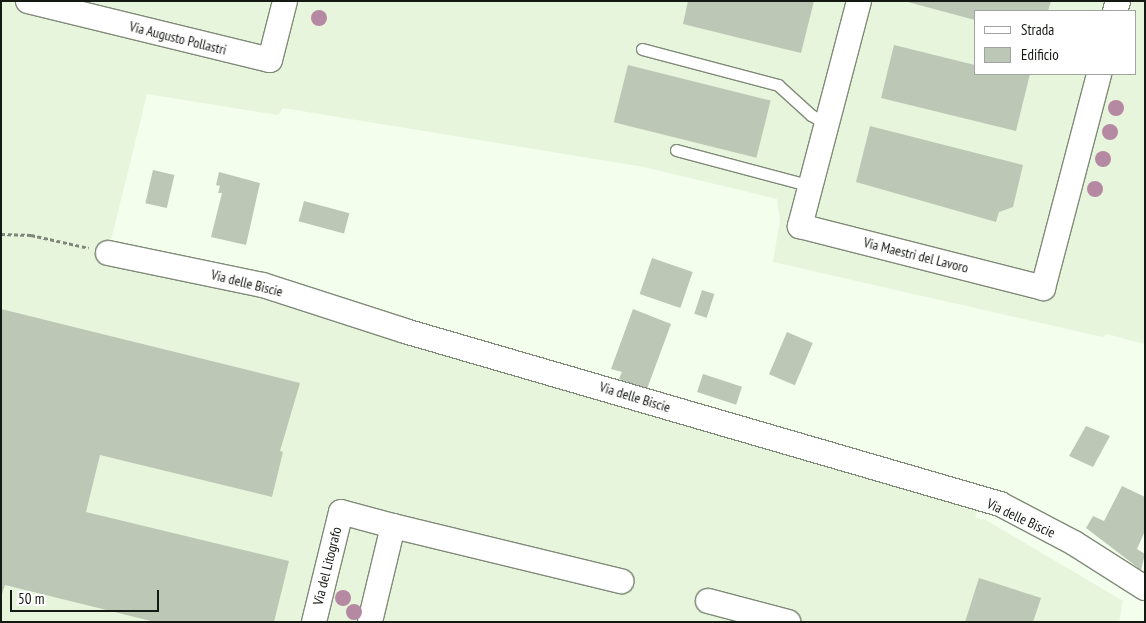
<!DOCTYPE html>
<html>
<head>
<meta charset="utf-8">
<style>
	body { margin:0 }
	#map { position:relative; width:1146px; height:623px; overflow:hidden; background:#f3feec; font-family:"PT Sans Narrow",sans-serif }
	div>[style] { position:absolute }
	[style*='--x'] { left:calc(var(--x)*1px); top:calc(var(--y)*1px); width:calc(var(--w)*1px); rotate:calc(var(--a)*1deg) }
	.built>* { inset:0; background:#e6f5dc }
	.building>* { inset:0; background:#bcc7b5; transform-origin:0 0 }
	.path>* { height:3px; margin-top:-1.5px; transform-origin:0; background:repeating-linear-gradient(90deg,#7e8579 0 4px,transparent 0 6.5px) }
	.roads { filter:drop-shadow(1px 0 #808a79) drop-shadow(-1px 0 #808a79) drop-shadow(0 1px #808a79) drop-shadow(0 -1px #808a79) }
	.lane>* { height:11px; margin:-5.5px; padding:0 5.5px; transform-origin:5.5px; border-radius:5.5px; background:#fff }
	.street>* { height:24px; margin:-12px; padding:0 12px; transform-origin:12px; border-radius:12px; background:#fff }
	.trees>* { width:16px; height:16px; margin:-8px; border-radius:50%; background:#b689a2 }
	span { translate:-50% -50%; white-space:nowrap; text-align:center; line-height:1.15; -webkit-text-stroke:4px #fff; paint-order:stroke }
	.street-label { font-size:14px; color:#151913 }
	.frame { position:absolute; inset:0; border:2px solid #151913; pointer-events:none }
	.legend { position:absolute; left:974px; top:10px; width:162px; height:65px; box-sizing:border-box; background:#fff; border:1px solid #a1a3a1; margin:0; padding:6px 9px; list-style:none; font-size:15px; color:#151913 }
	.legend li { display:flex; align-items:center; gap:10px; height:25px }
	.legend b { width:25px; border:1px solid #a1a3a1 }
	.scale { position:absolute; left:10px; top:590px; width:149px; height:22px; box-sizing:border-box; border:2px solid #151913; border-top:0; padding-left:6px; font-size:15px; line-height:18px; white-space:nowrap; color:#151913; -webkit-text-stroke:4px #fff; paint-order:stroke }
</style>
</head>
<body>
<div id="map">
	<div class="built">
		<div style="clip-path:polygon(evenodd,1px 1px,1145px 1px,1145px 344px,1107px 334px,1103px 337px,773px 262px,780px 220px,777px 199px,644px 167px,283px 108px,278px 115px,147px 94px,108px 252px,979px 503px,975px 518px,986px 520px,1123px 601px,1119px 622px,1px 622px,1px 1px,975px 11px,1135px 11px,1135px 74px,975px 74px,975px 11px)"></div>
	</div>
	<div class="building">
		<div style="clip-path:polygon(688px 1px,814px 1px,801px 53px,683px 24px)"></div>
		<div style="clip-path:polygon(904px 1px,1051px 1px,1048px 11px,975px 11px,975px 20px)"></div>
		<div style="clip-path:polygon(894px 45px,975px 65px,975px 74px,1030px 74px,1016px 131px,881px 98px)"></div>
		<div style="left:628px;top:65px;width:147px;height:59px;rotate:14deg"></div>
		<div style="clip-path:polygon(870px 126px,1023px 165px,1013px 207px,999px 212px,996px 222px,856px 182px)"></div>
		<div style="left:153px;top:170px;width:22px;height:34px;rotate:13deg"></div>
		<div style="clip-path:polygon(219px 172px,260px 183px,246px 245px,211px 237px,222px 193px,218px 193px,220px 186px,216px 185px)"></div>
		<div style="left:304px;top:201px;width:47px;height:21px;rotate:15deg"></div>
		<div style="left:652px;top:258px;width:43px;height:38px;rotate:19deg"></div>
		<div style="left:702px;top:290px;width:13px;height:25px;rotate:18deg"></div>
		<div style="clip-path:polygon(1px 309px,300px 383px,280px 451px,283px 452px,272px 497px,100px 455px,86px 512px,289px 561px,274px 622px,155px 622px,5px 585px,1px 597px)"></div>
		<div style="clip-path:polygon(633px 309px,671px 324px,647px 389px,619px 379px,622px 372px,611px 369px)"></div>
		<div style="left:787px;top:332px;width:28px;height:46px;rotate:23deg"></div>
		<div style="left:703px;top:374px;width:41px;height:19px;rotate:18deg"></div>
		<div style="clip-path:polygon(1086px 426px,1110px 436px,1093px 467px,1069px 456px)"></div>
		<div style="clip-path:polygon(1122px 486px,1145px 497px,1145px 531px,1137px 549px,1145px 554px,1141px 570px,1086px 528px,1093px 516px,1104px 521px)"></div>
		<div style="clip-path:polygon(979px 578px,1041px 598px,1033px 622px,965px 622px)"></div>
	</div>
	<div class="path">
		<div style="--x:1;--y:234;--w:30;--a:2"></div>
		<div style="--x:31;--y:235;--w:59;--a:12.6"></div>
	</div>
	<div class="roads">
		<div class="lane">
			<div style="--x:642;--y:49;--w:141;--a:14.8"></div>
			<div style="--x:778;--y:85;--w:45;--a:42.3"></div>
			<div style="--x:811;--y:115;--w:18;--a:29"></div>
			<div style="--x:676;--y:150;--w:140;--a:14.9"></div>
		</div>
		<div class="street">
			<div style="--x:28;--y:1;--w:249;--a:13.7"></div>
			<div style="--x:270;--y:60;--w:61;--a:-75.7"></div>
			<div style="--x:859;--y:1;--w:233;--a:104.7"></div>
			<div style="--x:800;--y:226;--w:251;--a:14.3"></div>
			<div style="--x:1043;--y:288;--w:221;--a:-75.3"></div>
			<div style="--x:1115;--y:11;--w:10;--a:-73"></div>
			<div style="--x:108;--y:253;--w:158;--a:11.7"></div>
			<div style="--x:263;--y:285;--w:149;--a:17.9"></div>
			<div style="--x:405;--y:331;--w:620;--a:16.21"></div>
			<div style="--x:1000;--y:504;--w:84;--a:27.8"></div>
			<div style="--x:1074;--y:543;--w:84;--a:32.4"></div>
			<div style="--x:393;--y:526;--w:235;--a:13.6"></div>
			<div style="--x:708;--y:601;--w:83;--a:14.7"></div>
			<div style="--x:314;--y:622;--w:113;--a:-76.2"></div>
			<div style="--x:341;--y:512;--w:54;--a:15.1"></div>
			<div style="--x:393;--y:526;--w:99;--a:103.5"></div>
		</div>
	</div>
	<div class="trees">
		<div style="left:319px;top:18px"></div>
		<div style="left:1116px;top:108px"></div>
		<div style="left:1110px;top:132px"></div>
		<div style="left:1103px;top:159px"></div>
		<div style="left:1095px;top:189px"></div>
		<div style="left:343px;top:598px"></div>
		<div style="left:354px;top:612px"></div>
	</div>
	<div class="street-label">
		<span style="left:178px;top:38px;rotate:14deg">Via Augusto Pollastri</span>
		<span style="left:916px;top:255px;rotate:14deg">Via Maestri del Lavoro</span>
		<span style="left:247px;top:283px;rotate:14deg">Via delle Biscie</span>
		<span style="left:635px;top:397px;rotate:17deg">Via delle Biscie</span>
		<span style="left:1021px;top:518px;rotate:25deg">Via delle Biscie</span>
		<span style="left:327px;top:566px;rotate:-76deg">Via del Litografo</span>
	</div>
	<div class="frame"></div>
	<ul class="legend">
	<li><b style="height:6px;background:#fff"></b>Strada</li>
	<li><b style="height:14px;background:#bcc7b5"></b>Edificio</li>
	</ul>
	<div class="scale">50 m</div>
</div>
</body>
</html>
